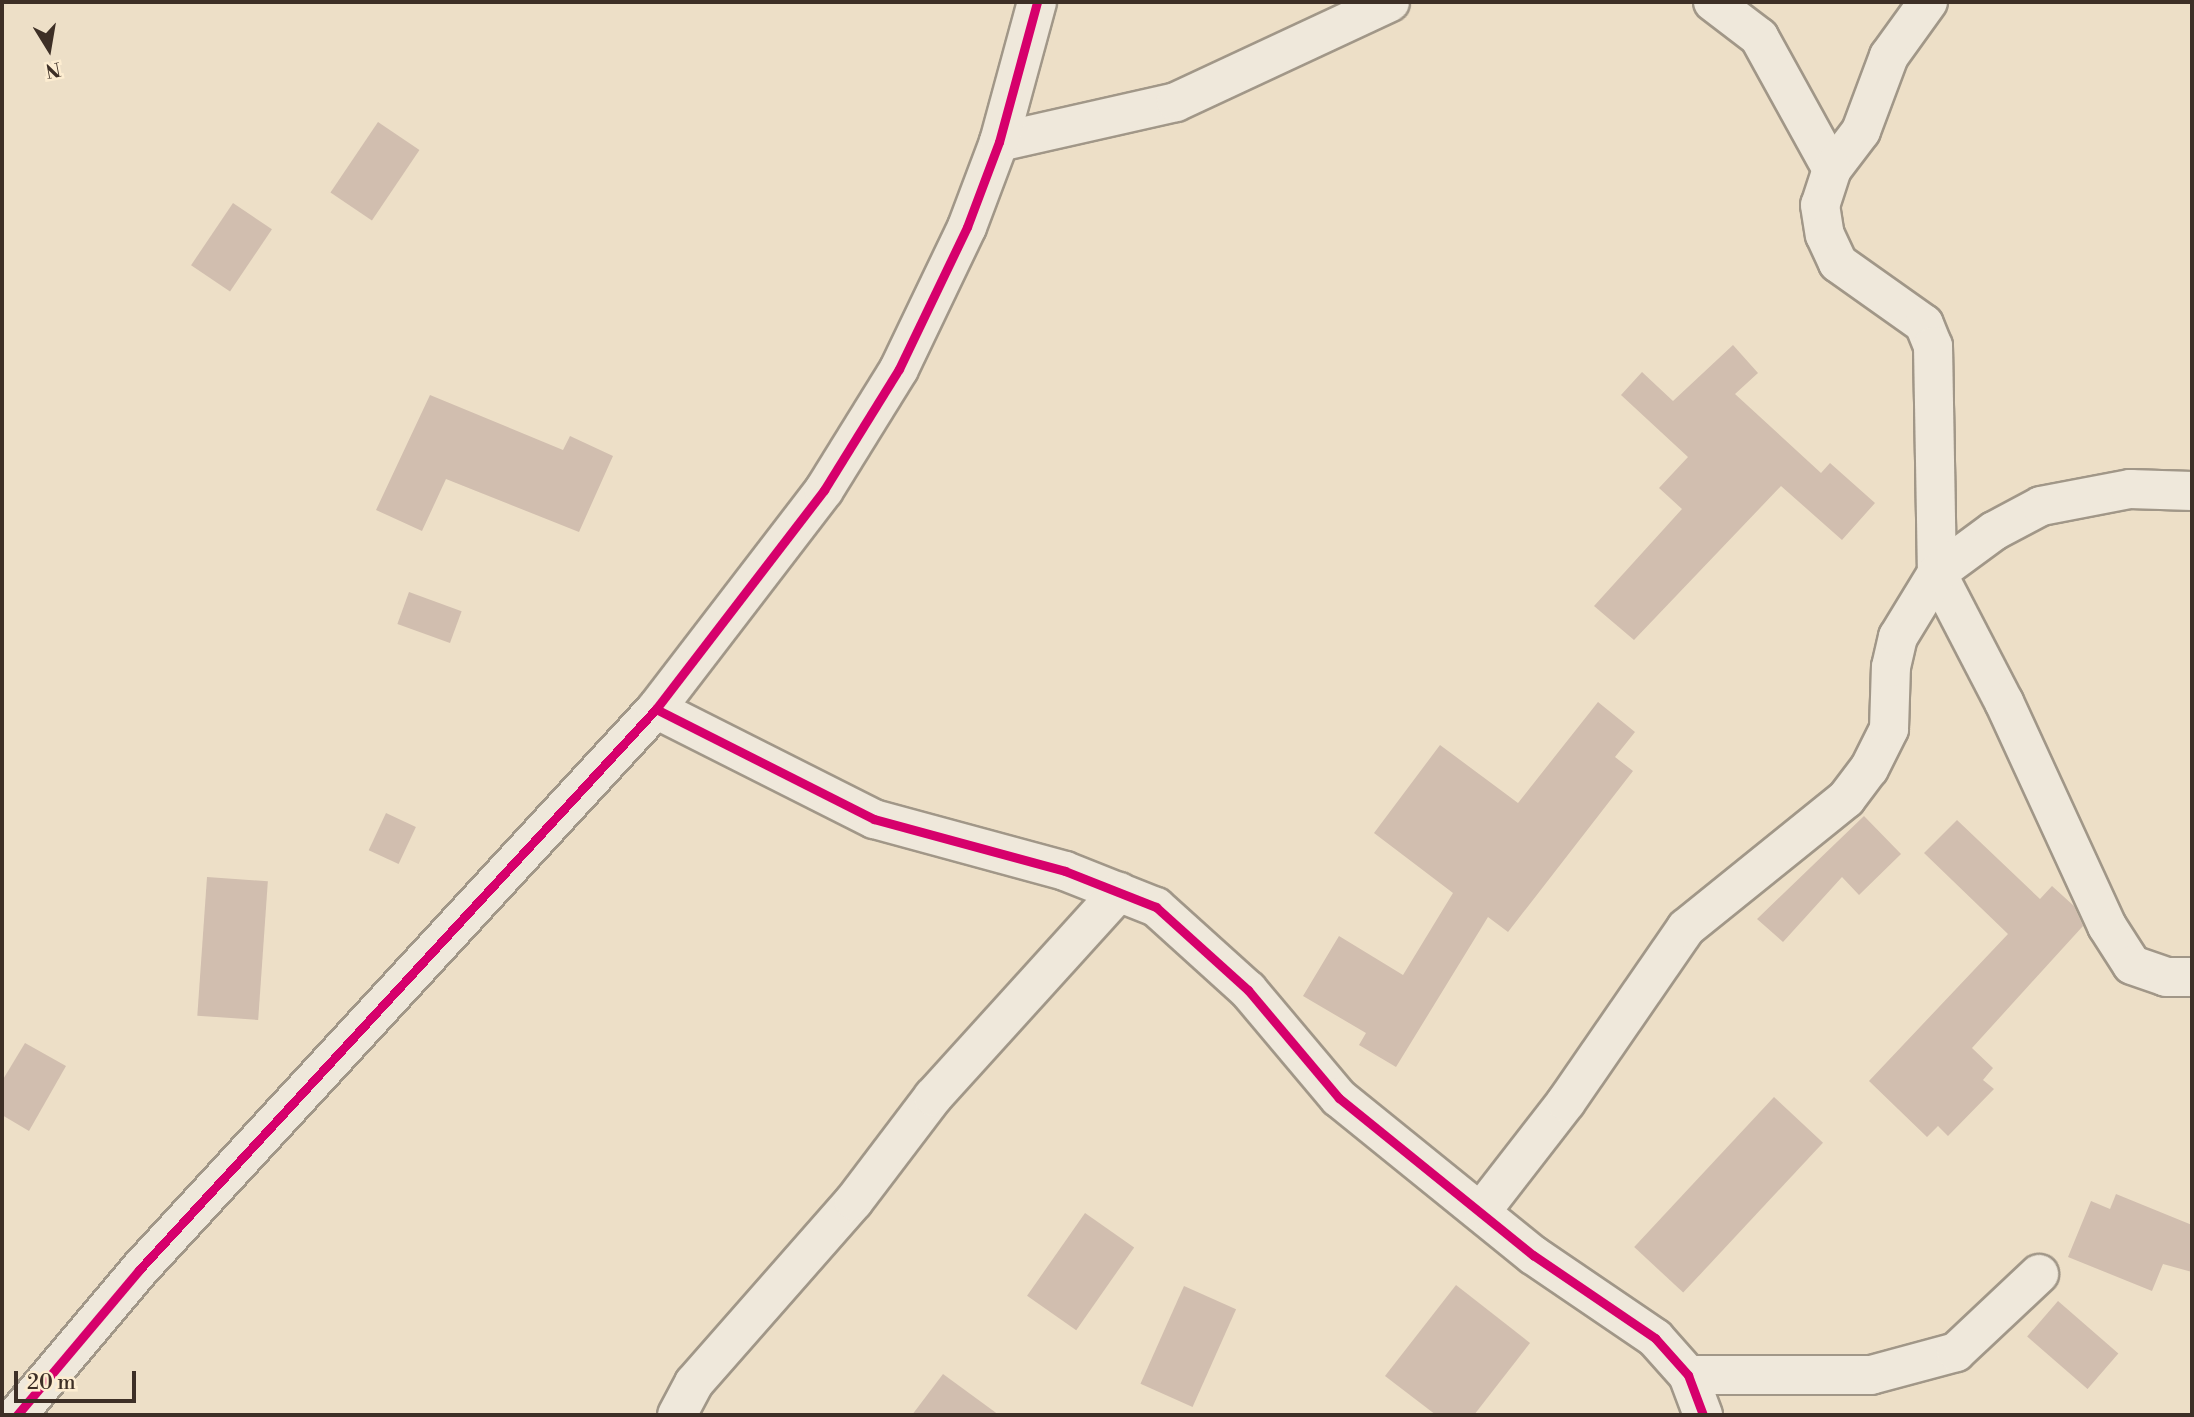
<!DOCTYPE html>
<html>
<head>
<meta charset="utf-8">
<style>
	body { margin:0 }
	#map { position:relative; width:2194px; height:1417px; overflow:hidden; background:#eddfc7; font-family:"Libre Bodoni",serif }
	div>[style] { position:absolute }
	[style*='--x'] { left:calc(var(--x)*1px); top:calc(var(--y)*1px); width:calc(var(--w)*1px); rotate:calc(var(--a)*1deg) }
	.building>* { inset:0; background:#d1beaf; transform-origin:0 0 }
	.roads { filter:drop-shadow(2px 0 #a19788) drop-shadow(-2px 0 #a19788) drop-shadow(0 2px #a19788) drop-shadow(0 -2px #a19788) }
	.minor>* { height:38px; margin:-19px; padding:0 19px; transform-origin:19px; border-radius:19px; background:#efe8db }
	.cycleway>* { height:9px; margin:-4.5px; padding:0 4.5px; transform-origin:4.5px; border-radius:4.5px; background:#d6006c }
	span { translate:-50% -50%; white-space:nowrap; text-align:center; line-height:1.15; -webkit-text-stroke:5px #fdedd1; paint-order:stroke }
	.frame { position:absolute; inset:0; border:4px solid #3d2f26; pointer-events:none }
	.north { position:absolute; left:14px; top:14px; width:70px; height:70px; -webkit-text-stroke:5px #fdedd1; paint-order:stroke; rotate:169deg; font-size:19px; font-weight:700; line-height:28px; text-align:center; color:#3d2f26 }
	.north::after { content:''; display:block; margin:auto; width:24px; height:32px; background:#3d2f26; clip-path:polygon(50% 0,100% 100%,50% 72%,0 100%) }
	.scale { position:absolute; left:14px; top:1371px; width:122px; height:32px; box-sizing:border-box; border:4px solid #3d2f26; border-top:0; padding-left:9px; font-size:21px; line-height:24px; white-space:nowrap; color:#3d2f26; -webkit-text-stroke:5px #fdedd1; paint-order:stroke }
</style>
</head>
<body>
<div id="map">
	<div class="building">
		<div style="left:378px;top:122px;width:50px;height:85px;rotate:34deg"></div>
		<div style="left:233px;top:203px;width:47px;height:75px;rotate:34deg"></div>
		<div style="clip-path:polygon(1733px 345px,1758px 373px,1735px 394px,1821px 473px,1830px 463px,1875px 503px,1842px 540px,1781px 486px,1634px 640px,1594px 606px,1682px 509px,1659px 488px,1688px 457px,1621px 395px,1642px 372px,1673px 401px)"></div>
		<div style="clip-path:polygon(430px 395px,563px 450px,570px 436px,613px 456px,579px 532px,446px 479px,422px 531px,376px 510px)"></div>
		<div style="left:409px;top:592px;width:56px;height:34px;rotate:20deg"></div>
		<div style="clip-path:polygon(1598px 702px,1635px 732px,1615px 757px,1633px 771px,1508px 932px,1488px 917px,1396px 1067px,1359px 1045px,1366px 1033px,1303px 996px,1339px 936px,1403px 975px,1453px 893px,1374px 833px,1440px 745px,1518px 803px)"></div>
		<div style="left:386px;top:813px;width:33px;height:41px;rotate:25deg"></div>
		<div style="clip-path:polygon(1864px 816px,1901px 854px,1859px 895px,1842px 877px,1783px 942px,1757px 919px)"></div>
		<div style="clip-path:polygon(1957px 820px,2040px 899px,2052px 886px,2074px 906px,2083px 926px,1972px 1048px,1993px 1068px,1983px 1080px,1994px 1089px,1948px 1136px,1938px 1126px,1927px 1137px,1869px 1081px,2008px 934px,1924px 853px)"></div>
		<div style="left:207px;top:877px;width:61px;height:139px;rotate:4deg"></div>
		<div style="clip-path:polygon(25px 1043px,66px 1066px,29px 1131px,2px 1115px,2px 1081px)"></div>
		<div style="left:1774px;top:1097px;width:67px;height:205px;rotate:43deg"></div>
		<div style="clip-path:polygon(2116px 1194px,2192px 1225px,2192px 1272px,2163px 1264px,2152px 1291px,2068px 1257px,2091px 1201px,2110px 1209px)"></div>
		<div style="left:1085px;top:1213px;width:60px;height:101px;rotate:35deg"></div>
		<div style="clip-path:polygon(1456px 1285px,1530px 1343px,1474px 1415px,1436px 1415px,1385px 1376px)"></div>
		<div style="left:1184px;top:1286px;width:57px;height:107px;rotate:24deg"></div>
		<div style="left:2058px;top:1301px;width:80px;height:47px;rotate:41deg"></div>
		<div style="clip-path:polygon(943px 1374px,999px 1415px,912px 1415px)"></div>
	</div>
	<div class="roads">
		<div class="minor">
			<div style="--x:1713;--y:2;--w:58;--a:37.3"></div>
			<div style="--x:1759;--y:37;--w:151;--a:61.1"></div>
			<div style="--x:1928;--y:2;--w:67;--a:125.8"></div>
			<div style="--x:1889;--y:56;--w:80;--a:110.5"></div>
			<div style="--x:1861;--y:131;--w:48;--a:127.3"></div>
			<div style="--x:1832;--y:169;--w:38;--a:108"></div>
			<div style="--x:1820;--y:205;--w:30;--a:81"></div>
			<div style="--x:1825;--y:235;--w:31;--a:65"></div>
			<div style="--x:1838;--y:263;--w:105;--a:35.3"></div>
			<div style="--x:1924;--y:324;--w:24;--a:68"></div>
			<div style="--x:1933;--y:346;--w:227;--a:89"></div>
			<div style="--x:1937;--y:573;--w:145;--a:62.6"></div>
			<div style="--x:2004;--y:702;--w:247;--a:65.3"></div>
			<div style="--x:2107;--y:926;--w:46;--a:57.3"></div>
			<div style="--x:2132;--y:965;--w:36;--a:19"></div>
			<div style="--x:2166;--y:977;--w:26;--a:0"></div>
			<div style="--x:999;--y:142;--w:181;--a:-12.7"></div>
			<div style="--x:1176;--y:102;--w:236;--a:-25"></div>
			<div style="--x:656;--y:709;--w:244;--a:26.8"></div>
			<div style="--x:874;--y:819;--w:198;--a:15.2"></div>
			<div style="--x:1065;--y:871;--w:98;--a:21.6"></div>
			<div style="--x:1156;--y:907;--w:124;--a:42.1"></div>
			<div style="--x:1248;--y:990;--w:141;--a:49.9"></div>
			<div style="--x:1339;--y:1098;--w:250;--a:39"></div>
			<div style="--x:1533;--y:1255;--w:148;--a:34.2"></div>
			<div style="--x:1655;--y:1338;--w:50;--a:48.3"></div>
			<div style="--x:1688;--y:1375;--w:43;--a:69.4"></div>
			<div style="--x:1483;--y:1209;--w:135;--a:-52.2"></div>
			<div style="--x:1566;--y:1102;--w:211;--a:-55.4"></div>
			<div style="--x:1686;--y:928;--w:206;--a:-38.9"></div>
			<div style="--x:1846;--y:799;--w:38;--a:-53"></div>
			<div style="--x:1869;--y:769;--w:45;--a:-63.4"></div>
			<div style="--x:1889;--y:729;--w:62;--a:-88.2"></div>
			<div style="--x:1891;--y:667;--w:31;--a:-77"></div>
			<div style="--x:1898;--y:637;--w:75;--a:-58.6"></div>
			<div style="--x:1937;--y:573;--w:71;--a:-36.4"></div>
			<div style="--x:1994;--y:531;--w:53;--a:-28"></div>
			<div style="--x:2041;--y:506;--w:91;--a:-10.8"></div>
			<div style="--x:2130;--y:489;--w:62;--a:1.8"></div>
			<div style="--x:1688;--y:1375;--w:183;--a:0"></div>
			<div style="--x:1871;--y:1375;--w:88;--a:-15.1"></div>
			<div style="--x:1956;--y:1352;--w:114;--a:-43.2"></div>
			<div style="--x:17;--y:1415;--w:189;--a:-49.9"></div>
			<div style="--x:139;--y:1270;--w:763;--a:-47.34"></div>
			<div style="--x:656;--y:709;--w:276;--a:-52.5"></div>
			<div style="--x:824;--y:490;--w:142;--a:-58.2"></div>
			<div style="--x:899;--y:369;--w:157;--a:-64.4"></div>
			<div style="--x:967;--y:227;--w:91;--a:-69.4"></div>
			<div style="--x:999;--y:142;--w:145;--a:-74.8"></div>
			<div style="--x:677;--y:1415;--w:36;--a:-62"></div>
			<div style="--x:694;--y:1383;--w:242;--a:-48.7"></div>
			<div style="--x:854;--y:1201;--w:131;--a:-52.8"></div>
			<div style="--x:933;--y:1097;--w:277;--a:-47.8"></div>
		</div>
	</div>
	<div class="cycleway">
		<div style="--x:656;--y:709;--w:244;--a:26.8"></div>
		<div style="--x:874;--y:819;--w:198;--a:15.2"></div>
		<div style="--x:1065;--y:871;--w:98;--a:21.6"></div>
		<div style="--x:1156;--y:907;--w:124;--a:42.1"></div>
		<div style="--x:1248;--y:990;--w:141;--a:49.9"></div>
		<div style="--x:1339;--y:1098;--w:250;--a:39"></div>
		<div style="--x:1533;--y:1255;--w:148;--a:34.2"></div>
		<div style="--x:1655;--y:1338;--w:50;--a:48.3"></div>
		<div style="--x:1688;--y:1375;--w:43;--a:69.4"></div>
		<div style="--x:17;--y:1415;--w:189;--a:-49.9"></div>
		<div style="--x:139;--y:1270;--w:763;--a:-47.34"></div>
		<div style="--x:656;--y:709;--w:276;--a:-52.5"></div>
		<div style="--x:824;--y:490;--w:142;--a:-58.2"></div>
		<div style="--x:899;--y:369;--w:157;--a:-64.4"></div>
		<div style="--x:967;--y:227;--w:91;--a:-69.4"></div>
		<div style="--x:999;--y:142;--w:145;--a:-74.8"></div>
	</div>
	<div class="frame"></div>
	<div class="north">N</div>
	<div class="scale">20 m</div>
</div>
</body>
</html>
